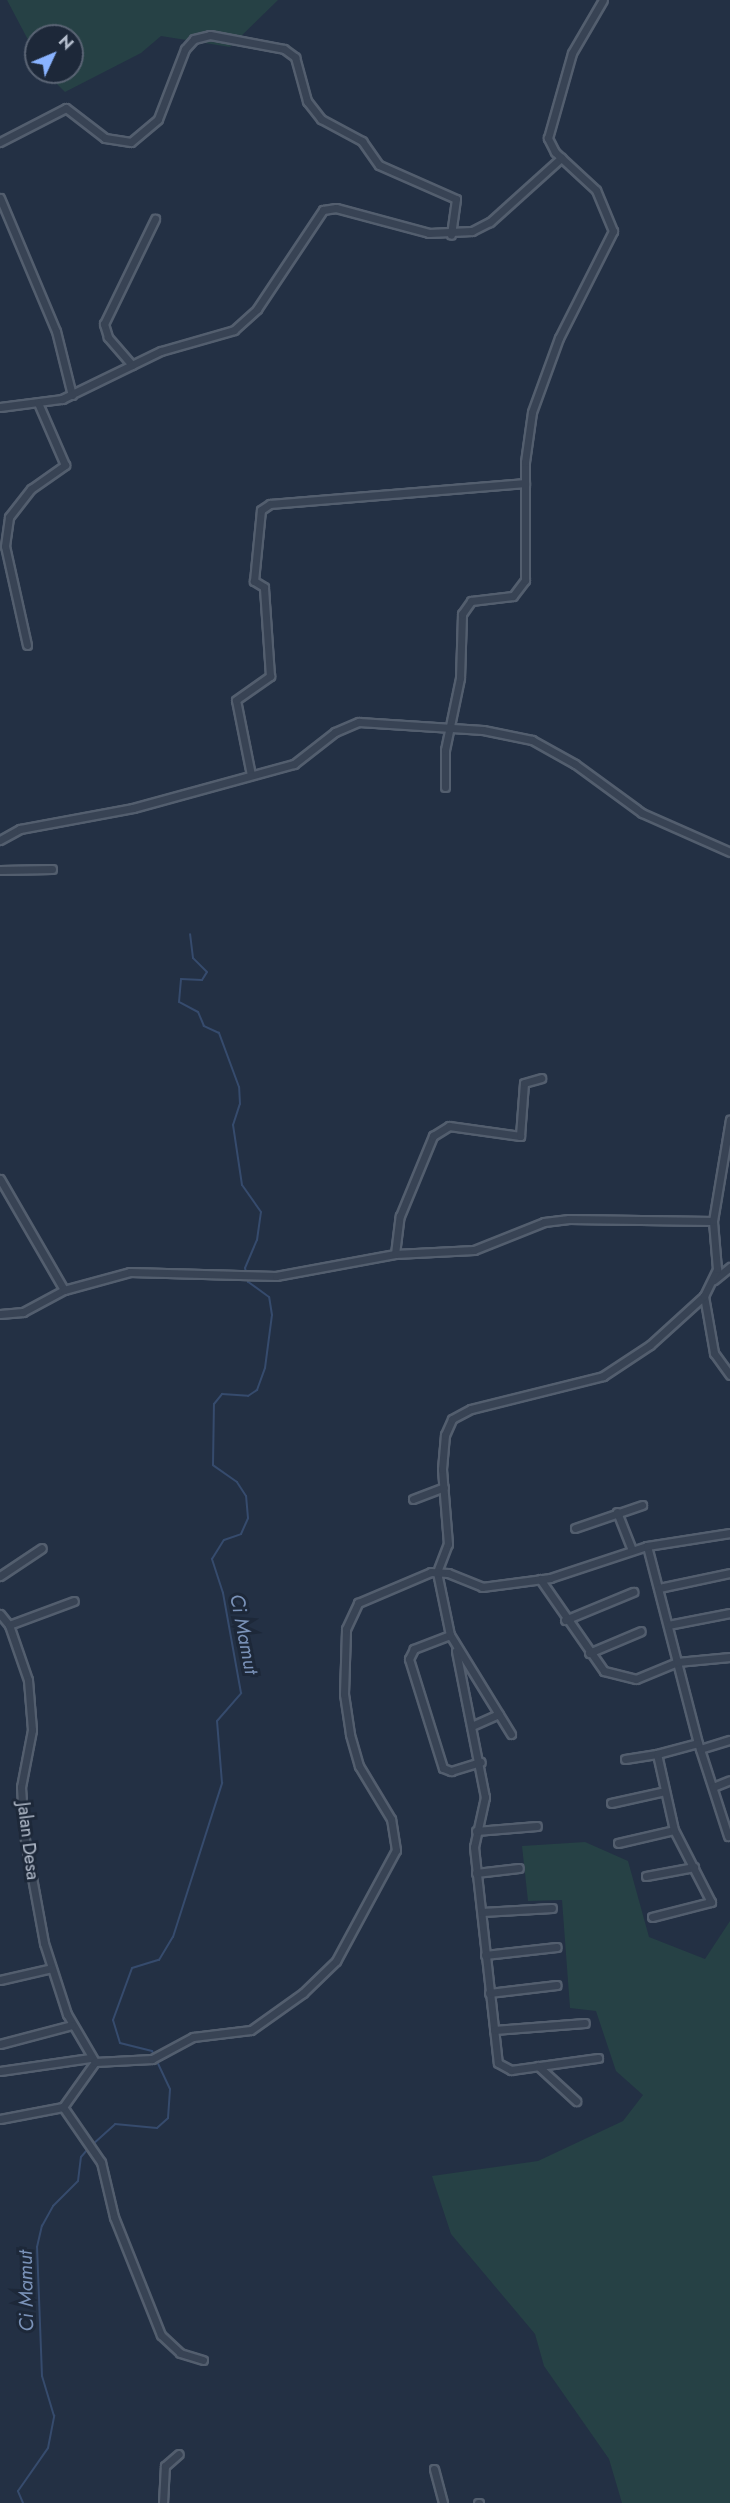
<!DOCTYPE html>
<html>
<head>
<meta charset="utf-8">
<style>
	body { margin:0 }
	#map { position:relative; width:730px; height:2503px; overflow:hidden; background:#233044; font-family:Jost,sans-serif }
	div>[style] { position:absolute }
	[style*='--x'] { left:calc(var(--x)*1px); top:calc(var(--y)*1px); width:calc(var(--w)*1px); rotate:calc(var(--a)*1deg) }
	.green>* { inset:0; background:#264145 }
	.stream>* { height:2px; margin:-1px; padding:0 1px; transform-origin:1px; border-radius:1px; background:#364b6d }
	.roads { filter:drop-shadow(2px 0 #535e6e) drop-shadow(-2px 0 #535e6e) drop-shadow(0 2px #535e6e) drop-shadow(0 -2px #535e6e) }
	.minor>* { height:7px; margin:-3.5px; padding:0 3.5px; transform-origin:3.5px; border-radius:3.5px; background:#384354 }
	span { translate:-50% -50%; white-space:nowrap; text-align:center; line-height:1.15; -webkit-text-stroke:6px #1d2839; paint-order:stroke }
	.street-label { font-size:18px; color:#b5becd }
	.water-label { font-size:20px; color:#7a92b8; font-style:italic }
	.north { position:absolute; left:24px; top:24px; width:60px; height:60px; box-sizing:border-box; background:#1d2839; border:2px solid #5a6474; border-radius:50%; rotate:46deg; font-size:16px; font-weight:700; line-height:24px; text-align:center; color:#b5becd }
	.north::after { content:''; display:block; margin:auto; width:21px; height:27px; background:#89b3ff; clip-path:polygon(50% 0,100% 100%,50% 72%,0 100%) }
</style>
</head>
<body>
<div id="map">
	<div class="green">
		<div style="clip-path:polygon(7px 0,278px 0,230px 47px,161px 36px,141px 53px,65px 92px,45px 72px,72px 72px,72px 36px,36px 36px,36px 55px)"></div>
		<div style="clip-path:polygon(585px 1842px,628px 1861px,649px 1937px,705px 1959px,730px 1921px,730px 2503px,622px 2503px,609px 2459px,544px 2366px,535px 2334px,451px 2234px,432px 2176px,538px 2161px,623px 2121px,643px 2095px,616px 2071px,596px 2011px,570px 2008px,562px 1900px,528px 1901px,522px 1846px)"></div>
	</div>
	<div class="stream">
		<div style="--x:92;--y:2145;--w:31;--a:-42"></div>
		<div style="--x:115;--y:2124;--w:42;--a:5.4"></div>
		<div style="--x:157;--y:2128;--w:15;--a:-42"></div>
		<div style="--x:168;--y:2118;--w:29;--a:-86"></div>
		<div style="--x:170;--y:2089;--w:42;--a:-115.3"></div>
		<div style="--x:152;--y:2051;--w:33;--a:-166"></div>
		<div style="--x:120;--y:2043;--w:24;--a:-107"></div>
		<div style="--x:113;--y:2020;--w:55;--a:-69.9"></div>
		<div style="--x:132;--y:1968;--w:28;--a:-17"></div>
		<div style="--x:159;--y:1960;--w:27;--a:-59"></div>
		<div style="--x:173;--y:1937;--w:162;--a:-72.3"></div>
		<div style="--x:222;--y:1783;--w:62;--a:-94.6"></div>
		<div style="--x:217;--y:1721;--w:37;--a:-49"></div>
		<div style="--x:241;--y:1693;--w:102;--a:-100.2"></div>
		<div style="--x:223;--y:1593;--w:36;--a:-108"></div>
		<div style="--x:212;--y:1559;--w:22;--a:-58"></div>
		<div style="--x:224;--y:1540;--w:18;--a:-19"></div>
		<div style="--x:241;--y:1534;--w:17;--a:-66"></div>
		<div style="--x:248;--y:1518;--w:22;--a:-95"></div>
		<div style="--x:246;--y:1496;--w:17;--a:-123"></div>
		<div style="--x:237;--y:1482;--w:29;--a:-145"></div>
		<div style="--x:213;--y:1465;--w:61;--a:-89.1"></div>
		<div style="--x:214;--y:1404;--w:13;--a:-51"></div>
		<div style="--x:222;--y:1394;--w:26;--a:4"></div>
		<div style="--x:248;--y:1396;--w:11;--a:-34"></div>
		<div style="--x:257;--y:1390;--w:23;--a:-70"></div>
		<div style="--x:265;--y:1368;--w:53;--a:-82.5"></div>
		<div style="--x:272;--y:1315;--w:18;--a:-99"></div>
		<div style="--x:269;--y:1297;--w:26;--a:-144"></div>
		<div style="--x:248;--y:1282;--w:14;--a:-102"></div>
		<div style="--x:245;--y:1268;--w:30;--a:-67"></div>
		<div style="--x:257;--y:1240;--w:28;--a:-82"></div>
		<div style="--x:261;--y:1212;--w:33;--a:-125"></div>
		<div style="--x:242;--y:1185;--w:61;--a:-98.5"></div>
		<div style="--x:233;--y:1125;--w:22;--a:-72"></div>
		<div style="--x:240;--y:1104;--w:17;--a:-93"></div>
		<div style="--x:239;--y:1087;--w:58;--a:-110.3"></div>
		<div style="--x:219;--y:1033;--w:17;--a:-155"></div>
		<div style="--x:204;--y:1026;--w:15;--a:-113"></div>
		<div style="--x:198;--y:1012;--w:21;--a:-152"></div>
		<div style="--x:179;--y:1002;--w:23;--a:-85"></div>
		<div style="--x:181;--y:979;--w:21;--a:3"></div>
		<div style="--x:202;--y:980;--w:9;--a:-58"></div>
		<div style="--x:207;--y:972;--w:20;--a:-135"></div>
		<div style="--x:193;--y:958;--w:24;--a:-97"></div>
		<div style="--x:23;--y:2503;--w:13;--a:-113"></div>
		<div style="--x:18;--y:2491;--w:52;--a:-55.1"></div>
		<div style="--x:48;--y:2448;--w:33;--a:-79"></div>
		<div style="--x:54;--y:2416;--w:42;--a:-106.7"></div>
		<div style="--x:42;--y:2376;--w:129;--a:-92.2"></div>
		<div style="--x:37;--y:2247;--w:22;--a:-77"></div>
		<div style="--x:42;--y:2226;--w:23;--a:-61"></div>
		<div style="--x:53;--y:2206;--w:35;--a:-45"></div>
		<div style="--x:78;--y:2181;--w:24;--a:-83"></div>
		<div style="--x:81;--y:2157;--w:11;--a:-49"></div>
	</div>
	<div class="roads">
		<div class="minor">
			<div style="--x:0;--y:142;--w:74;--a:-27.3"></div>
			<div style="--x:66;--y:108;--w:49;--a:37.6"></div>
			<div style="--x:105;--y:138;--w:26;--a:9"></div>
			<div style="--x:131;--y:142;--w:35;--a:-40"></div>
			<div style="--x:158;--y:119;--w:75;--a:-68.9"></div>
			<div style="--x:185;--y:49;--w:13;--a:-48"></div>
			<div style="--x:194;--y:39;--w:16;--a:-14"></div>
			<div style="--x:210;--y:35;--w:75;--a:10.7"></div>
			<div style="--x:284;--y:49;--w:14;--a:36"></div>
			<div style="--x:295;--y:57;--w:46;--a:74.7"></div>
			<div style="--x:307;--y:101;--w:23;--a:52"></div>
			<div style="--x:321;--y:119;--w:47;--a:28.2"></div>
			<div style="--x:362;--y:141;--w:29;--a:55"></div>
			<div style="--x:379;--y:165;--w:84;--a:23.8"></div>
			<div style="--x:456;--y:199;--w:36;--a:98"></div>
			<div style="--x:0;--y:198;--w:144;--a:67.2"></div>
			<div style="--x:56;--y:331;--w:66;--a:76"></div>
			<div style="--x:132;--y:365;--w:37;--a:-131"></div>
			<div style="--x:108;--y:337;--w:14;--a:-107"></div>
			<div style="--x:104;--y:324;--w:117;--a:-64.1"></div>
			<div style="--x:0;--y:407;--w:63;--a:-7.4"></div>
			<div style="--x:62;--y:399;--w:110;--a:-25.9"></div>
			<div style="--x:161;--y:351;--w:76;--a:-16"></div>
			<div style="--x:234;--y:330;--w:31;--a:-42"></div>
			<div style="--x:257;--y:309;--w:119;--a:-56.3"></div>
			<div style="--x:323;--y:210;--w:13;--a:-9"></div>
			<div style="--x:336;--y:208;--w:96;--a:15"></div>
			<div style="--x:429;--y:233;--w:43;--a:-2.7"></div>
			<div style="--x:472;--y:231;--w:20;--a:-27"></div>
			<div style="--x:490;--y:222;--w:96;--a:-42"></div>
			<div style="--x:27;--y:645;--w:101;--a:-102.5"></div>
			<div style="--x:5;--y:546;--w:29;--a:-82"></div>
			<div style="--x:9;--y:517;--w:36;--a:-52"></div>
			<div style="--x:31;--y:489;--w:42;--a:-35.2"></div>
			<div style="--x:65;--y:465;--w:68;--a:-113.5"></div>
			<div style="--x:251;--y:775;--w:76;--a:-101.3"></div>
			<div style="--x:236;--y:700;--w:42;--a:-35.2"></div>
			<div style="--x:270;--y:676;--w:89;--a:-93.9"></div>
			<div style="--x:264;--y:587;--w:12;--a:-149"></div>
			<div style="--x:254;--y:581;--w:71;--a:-84.4"></div>
			<div style="--x:261;--y:510;--w:11;--a:-34"></div>
			<div style="--x:270;--y:504;--w:256;--a:-4.7"></div>
			<div style="--x:445;--y:787;--w:37;--a:-90"></div>
			<div style="--x:445;--y:750;--w:74;--a:-78.2"></div>
			<div style="--x:460;--y:678;--w:64;--a:-88.2"></div>
			<div style="--x:462;--y:614;--w:16;--a:-55"></div>
			<div style="--x:471;--y:601;--w:42;--a:-6.8"></div>
			<div style="--x:513;--y:596;--w:20;--a:-53"></div>
			<div style="--x:525;--y:580;--w:118;--a:-90"></div>
			<div style="--x:525;--y:462;--w:50;--a:-82"></div>
			<div style="--x:532;--y:412;--w:79;--a:-70"></div>
			<div style="--x:559;--y:338;--w:120;--a:-63.2"></div>
			<div style="--x:613;--y:231;--w:44;--a:-112.5"></div>
			<div style="--x:596;--y:190;--w:56;--a:-137.2"></div>
			<div style="--x:555;--y:152;--w:16;--a:-117"></div>
			<div style="--x:548;--y:138;--w:88;--a:-74.2"></div>
			<div style="--x:572;--y:53;--w:61;--a:-59.7"></div>
			<div style="--x:0;--y:840;--w:23;--a:-29"></div>
			<div style="--x:20;--y:829;--w:115;--a:-10.5"></div>
			<div style="--x:133;--y:808;--w:167;--a:-15.3"></div>
			<div style="--x:294;--y:764;--w:52;--a:-38"></div>
			<div style="--x:335;--y:732;--w:26;--a:-23"></div>
			<div style="--x:359;--y:722;--w:124;--a:3.7"></div>
			<div style="--x:483;--y:730;--w:50;--a:11.5"></div>
			<div style="--x:532;--y:740;--w:49;--a:29.2"></div>
			<div style="--x:575;--y:764;--w:83;--a:36.2"></div>
			<div style="--x:642;--y:813;--w:96;--a:23.9"></div>
			<div style="--x:0;--y:870;--w:52;--a:-1.1"></div>
			<div style="--x:0;--y:1179;--w:128;--a:60"></div>
			<div style="--x:395;--y:1254;--w:38;--a:-83"></div>
			<div style="--x:400;--y:1216;--w:87;--a:-67.6"></div>
			<div style="--x:433;--y:1136;--w:19;--a:-32"></div>
			<div style="--x:449;--y:1126;--w:72;--a:8"></div>
			<div style="--x:520;--y:1136;--w:53;--a:-85.7"></div>
			<div style="--x:524;--y:1083;--w:18;--a:-16"></div>
			<div style="--x:714;--y:1280;--w:21;--a:-39"></div>
			<div style="--x:704;--y:1296;--w:58;--a:80"></div>
			<div style="--x:714;--y:1353;--w:27;--a:54"></div>
			<div style="--x:0;--y:1314;--w:23;--a:-5"></div>
			<div style="--x:23;--y:1312;--w:47;--a:-28.2"></div>
			<div style="--x:64;--y:1290;--w:68;--a:-15.3"></div>
			<div style="--x:130;--y:1272;--w:146;--a:1.6"></div>
			<div style="--x:276;--y:1276;--w:121;--a:-10.5"></div>
			<div style="--x:395;--y:1254;--w:79;--a:-2.9"></div>
			<div style="--x:474;--y:1250;--w:75;--a:-21.8"></div>
			<div style="--x:544;--y:1222;--w:25;--a:-7"></div>
			<div style="--x:569;--y:1219;--w:144;--a:0.8"></div>
			<div style="--x:413;--y:1499;--w:33;--a:-21"></div>
			<div style="--x:617;--y:1512;--w:41;--a:68.5"></div>
			<div style="--x:575;--y:1528;--w:71;--a:-18.9"></div>
			<div style="--x:647;--y:1546;--w:203;--a:75.5"></div>
			<div style="--x:698;--y:1743;--w:98;--a:72.1"></div>
			<div style="--x:0;--y:1576;--w:50;--a:-33.7"></div>
			<div style="--x:540;--y:1579;--w:112;--a:55.2"></div>
			<div style="--x:604;--y:1671;--w:33;--a:14"></div>
			<div style="--x:636;--y:1679;--w:44;--a:-22.5"></div>
			<div style="--x:677;--y:1662;--w:53;--a:-5.4"></div>
			<div style="--x:659;--y:1588;--w:73;--a:-11.9"></div>
			<div style="--x:0;--y:1614;--w:14;--a:51"></div>
			<div style="--x:9;--y:1625;--w:58;--a:70.9"></div>
			<div style="--x:28;--y:1680;--w:50;--a:85.4"></div>
			<div style="--x:32;--y:1730;--w:58;--a:100.9"></div>
			<div style="--x:21;--y:1787;--w:47;--a:86.3"></div>
			<div style="--x:24;--y:1834;--w:111;--a:79.6"></div>
			<div style="--x:44;--y:1943;--w:75;--a:72.1"></div>
			<div style="--x:67;--y:2014;--w:56;--a:59.7"></div>
			<div style="--x:565;--y:1620;--w:74;--a:-22.4"></div>
			<div style="--x:9;--y:1625;--w:69;--a:-20.3"></div>
			<div style="--x:668;--y:1625;--w:63;--a:-11"></div>
			<div style="--x:450;--y:1635;--w:39;--a:159"></div>
			<div style="--x:414;--y:1649;--w:11;--a:117"></div>
			<div style="--x:409;--y:1659;--w:114;--a:72.7"></div>
			<div style="--x:443;--y:1768;--w:9;--a:21"></div>
			<div style="--x:451;--y:1771;--w:31;--a:-17"></div>
			<div style="--x:456;--y:1651;--w:149;--a:78.8"></div>
			<div style="--x:485;--y:1797;--w:51;--a:102.4"></div>
			<div style="--x:474;--y:1847;--w:217;--a:83.7"></div>
			<div style="--x:498;--y:2063;--w:15;--a:28"></div>
			<div style="--x:511;--y:2070;--w:88;--a:-7.9"></div>
			<div style="--x:589;--y:1653;--w:56;--a:-22.9"></div>
			<div style="--x:474;--y:1725;--w:27;--a:-24"></div>
			<div style="--x:511;--y:1734;--w:116;--a:-121.6"></div>
			<div style="--x:450;--y:1635;--w:64;--a:-101.7"></div>
			<div style="--x:437;--y:1572;--w:30;--a:-69"></div>
			<div style="--x:448;--y:1544;--w:75;--a:-94.6"></div>
			<div style="--x:442;--y:1469;--w:34;--a:-85"></div>
			<div style="--x:445;--y:1435;--w:17;--a:-66"></div>
			<div style="--x:452;--y:1419;--w:21;--a:-28"></div>
			<div style="--x:471;--y:1409;--w:136;--a:-14"></div>
			<div style="--x:603;--y:1376;--w:56;--a:-33.4"></div>
			<div style="--x:650;--y:1345;--w:73;--a:-42.2"></div>
			<div style="--x:704;--y:1296;--w:30;--a:-64"></div>
			<div style="--x:717;--y:1269;--w:48;--a:-94.8"></div>
			<div style="--x:713;--y:1221;--w:103;--a:-80.5"></div>
			<div style="--x:700;--y:1749;--w:31;--a:-17"></div>
			<div style="--x:625;--y:1759;--w:32;--a:-9"></div>
			<div style="--x:713;--y:1787;--w:18;--a:-22"></div>
			<div style="--x:611;--y:1803;--w:55;--a:-12.5"></div>
			<div style="--x:476;--y:1831;--w:61;--a:-4.7"></div>
			<div style="--x:618;--y:1843;--w:57;--a:-13.1"></div>
			<div style="--x:476;--y:1873;--w:43;--a:-6.6"></div>
			<div style="--x:646;--y:1876;--w:49;--a:-10.6"></div>
			<div style="--x:482;--y:1912;--w:70;--a:-3.3"></div>
			<div style="--x:652;--y:1917;--w:61;--a:-14.3"></div>
			<div style="--x:711;--y:1902;--w:81;--a:-117.2"></div>
			<div style="--x:674;--y:1830;--w:78;--a:-102.6"></div>
			<div style="--x:657;--y:1754;--w:42;--a:-15"></div>
			<div style="--x:485;--y:1955;--w:72;--a:-6.3"></div>
			<div style="--x:0;--y:1980;--w:53;--a:-13"></div>
			<div style="--x:489;--y:1993;--w:68;--a:-6.7"></div>
			<div style="--x:494;--y:2030;--w:91;--a:-4.4"></div>
			<div style="--x:0;--y:2044;--w:74;--a:-14.8"></div>
			<div style="--x:538;--y:2066;--w:52;--a:42.6"></div>
			<div style="--x:0;--y:2071;--w:91;--a:-8.2"></div>
			<div style="--x:63;--y:2107;--w:67;--a:55.4"></div>
			<div style="--x:101;--y:2162;--w:57;--a:76.7"></div>
			<div style="--x:114;--y:2217;--w:127;--a:68.3"></div>
			<div style="--x:161;--y:2335;--w:26;--a:43"></div>
			<div style="--x:180;--y:2353;--w:24;--a:17"></div>
			<div style="--x:0;--y:2119;--w:64;--a:-10.8"></div>
			<div style="--x:63;--y:2107;--w:55;--a:-54.6"></div>
			<div style="--x:95;--y:2062;--w:57;--a:-3"></div>
			<div style="--x:152;--y:2059;--w:47;--a:-28.2"></div>
			<div style="--x:193;--y:2037;--w:58;--a:-6.9"></div>
			<div style="--x:251;--y:2030;--w:64;--a:-35.4"></div>
			<div style="--x:303;--y:1993;--w:46;--a:-44.1"></div>
			<div style="--x:336;--y:1961;--w:126;--a:-61.6"></div>
			<div style="--x:396;--y:1850;--w:31;--a:-99"></div>
			<div style="--x:391;--y:1819;--w:62;--a:-121.1"></div>
			<div style="--x:359;--y:1766;--w:33;--a:-106"></div>
			<div style="--x:350;--y:1734;--w:40;--a:-98.5"></div>
			<div style="--x:344;--y:1694;--w:65;--a:-88.2"></div>
			<div style="--x:346;--y:1629;--w:29;--a:-65"></div>
			<div style="--x:358;--y:1603;--w:79;--a:-23"></div>
			<div style="--x:431;--y:1572;--w:17;--a:3"></div>
			<div style="--x:448;--y:1573;--w:37;--a:22"></div>
			<div style="--x:482;--y:1587;--w:69;--a:-7.5"></div>
			<div style="--x:550;--y:1578;--w:102;--a:-18.3"></div>
			<div style="--x:647;--y:1546;--w:84;--a:-8.9"></div>
			<div style="--x:434;--y:2469;--w:35;--a:75"></div>
			<div style="--x:163;--y:2503;--w:37;--a:-87"></div>
			<div style="--x:165;--y:2466;--w:18;--a:-41"></div>
			<div style="--x:478;--y:2503;--w:1;--a:0"></div>
		</div>
	</div>
	<div class="street-label">
		<span style="left:28px;top:1841px;rotate:83deg">Jalan Desa</span>
	</div>
	<div class="water-label">
		<span style="left:244px;top:1634px;rotate:79deg">Ci Mamut</span>
		<span style="left:26px;top:2291px;rotate:-91deg">Ci Mamut</span>
	</div>
	<div class="north">N</div>
</div>
</body>
</html>
